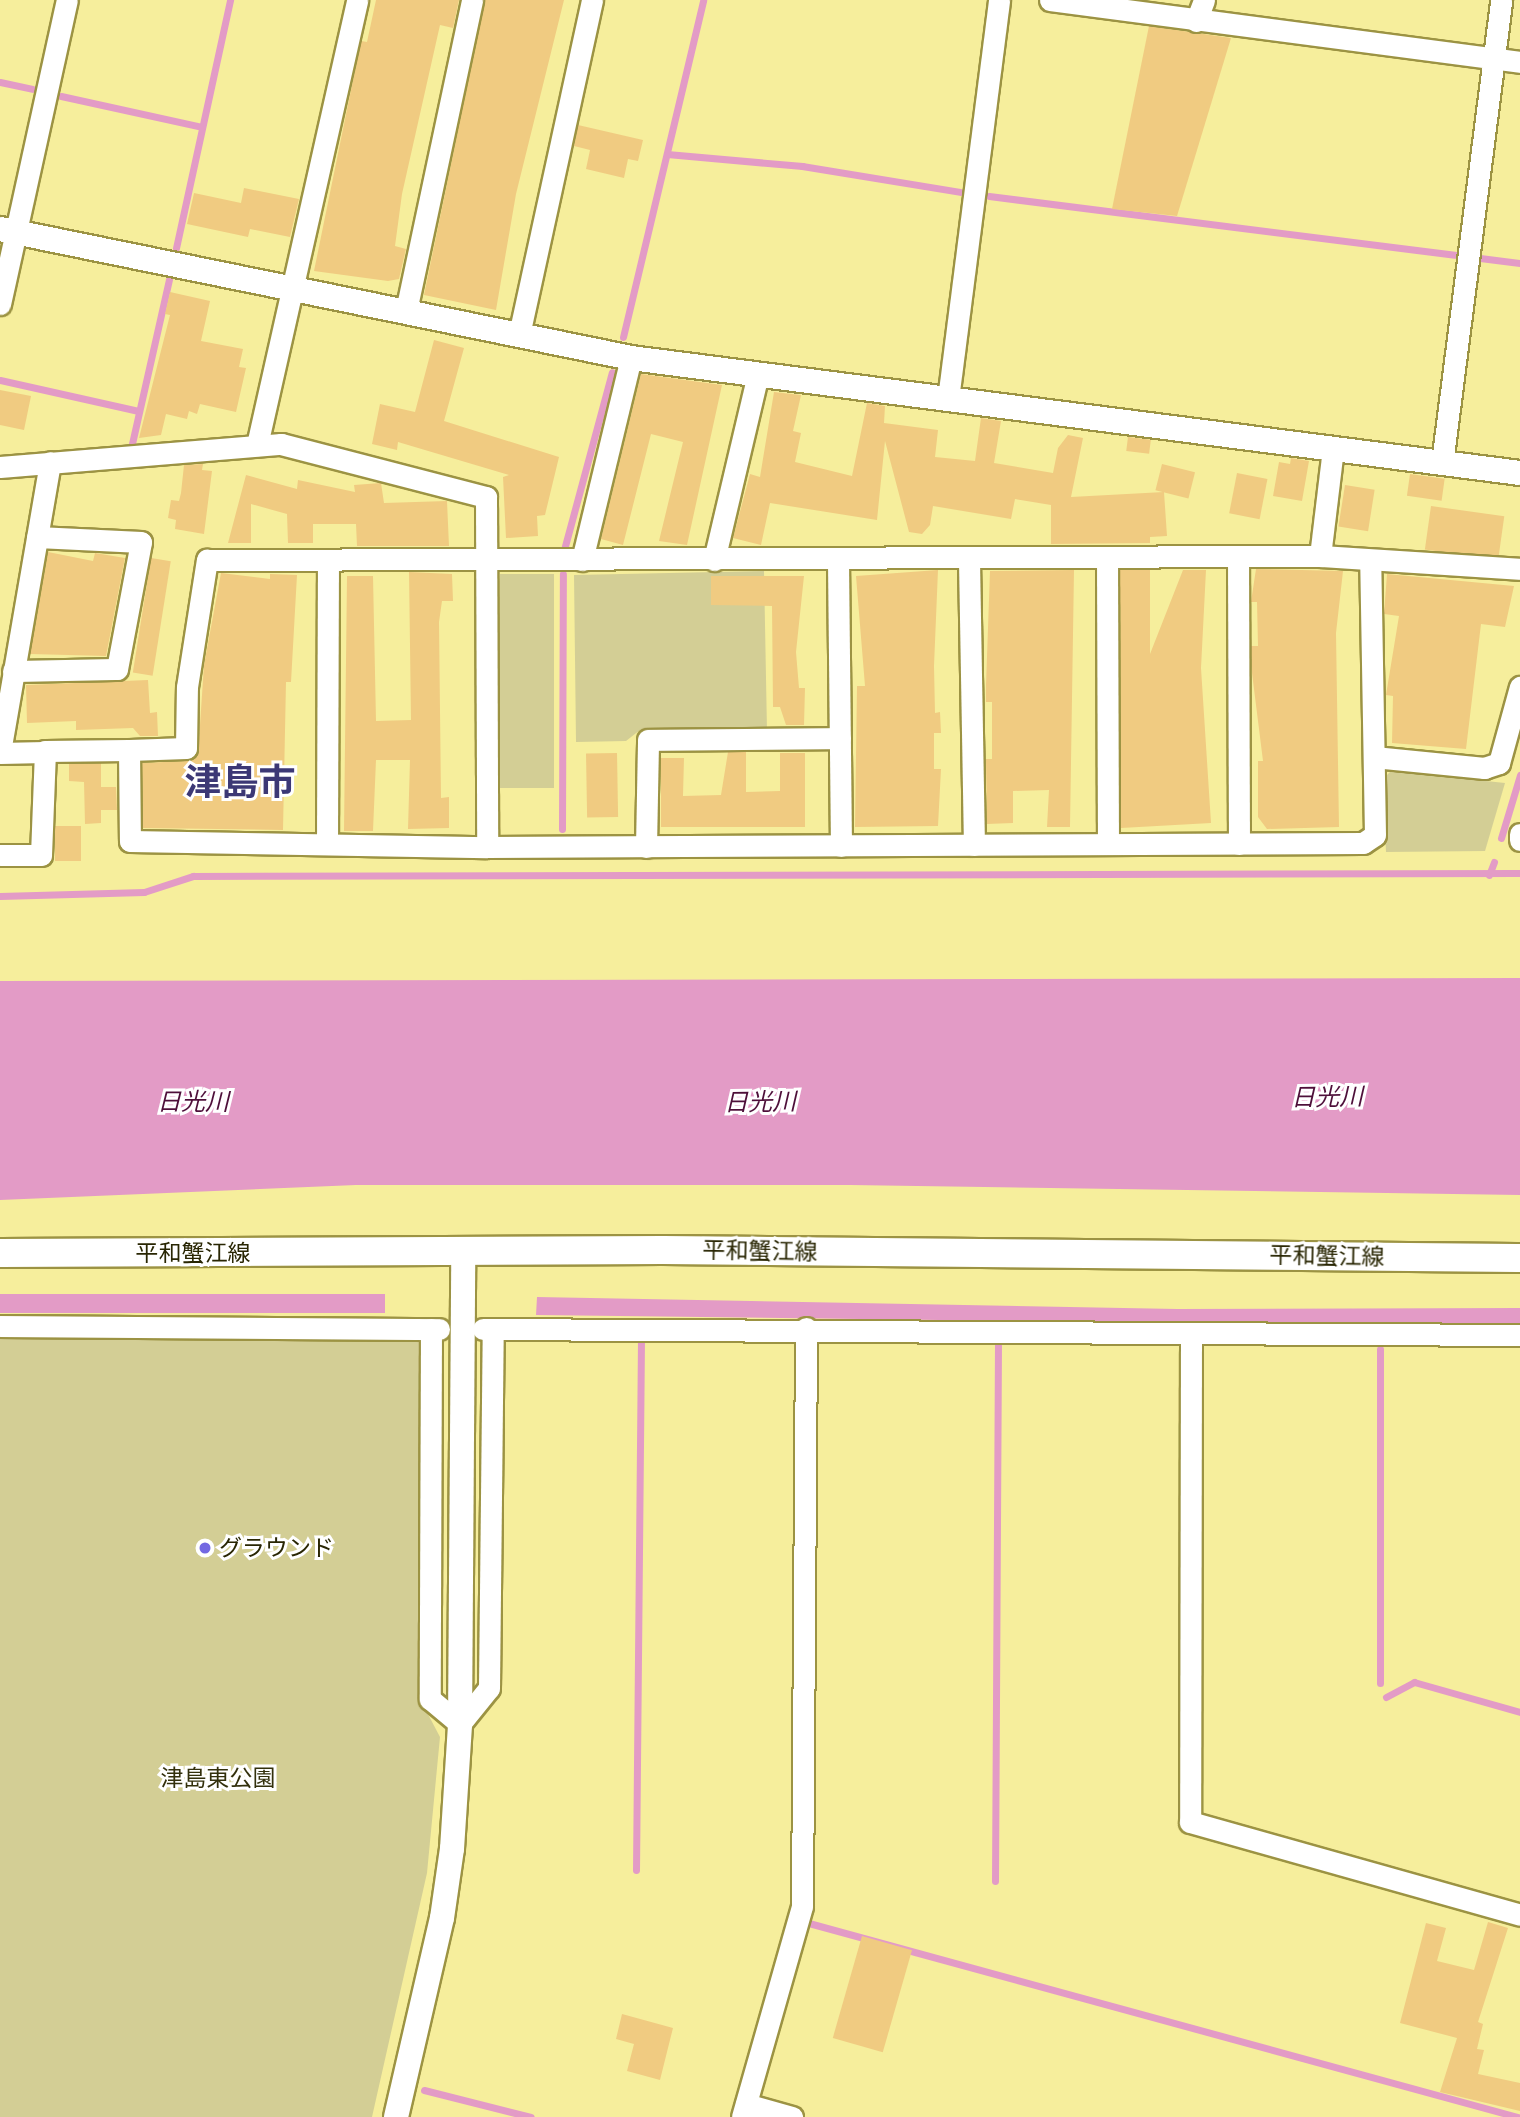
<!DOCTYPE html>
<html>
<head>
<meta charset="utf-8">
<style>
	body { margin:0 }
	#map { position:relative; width:1520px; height:2117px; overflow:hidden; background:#f6ee9c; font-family:Raleway,"Noto Sans JP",sans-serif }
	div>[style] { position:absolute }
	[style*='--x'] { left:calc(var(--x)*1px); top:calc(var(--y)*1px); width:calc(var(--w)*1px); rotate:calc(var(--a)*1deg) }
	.green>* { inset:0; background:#d3ce95; transform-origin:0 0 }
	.water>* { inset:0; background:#e39bc6; transform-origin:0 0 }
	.stream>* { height:7px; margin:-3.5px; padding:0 3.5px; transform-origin:3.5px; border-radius:3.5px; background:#e39bc6 }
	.building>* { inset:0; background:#f0cb81; transform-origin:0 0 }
	.roads { filter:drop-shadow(2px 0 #9c9343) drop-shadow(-2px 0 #9c9343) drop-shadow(0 2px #9c9343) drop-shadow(0 -2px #9c9343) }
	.minor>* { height:21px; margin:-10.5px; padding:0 10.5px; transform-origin:10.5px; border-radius:10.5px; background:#fff }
	.tertiary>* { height:24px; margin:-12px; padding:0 12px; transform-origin:12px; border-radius:12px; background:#fff }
	.secondary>* { height:28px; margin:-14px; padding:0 14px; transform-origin:14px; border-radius:14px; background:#fff }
	.dots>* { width:19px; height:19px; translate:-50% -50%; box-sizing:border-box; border:4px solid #fff; border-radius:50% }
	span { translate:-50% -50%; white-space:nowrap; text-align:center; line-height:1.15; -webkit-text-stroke:6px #fff; paint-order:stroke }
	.street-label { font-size:23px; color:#292603 }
	.poi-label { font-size:23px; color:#292603 }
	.left { translate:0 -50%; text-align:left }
	.park-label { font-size:23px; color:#33300c }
	.water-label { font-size:24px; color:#4e0f3a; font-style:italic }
	.town-label { font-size:37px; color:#3c3875; font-weight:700 }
</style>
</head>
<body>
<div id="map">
	<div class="green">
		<div style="clip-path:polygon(764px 571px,767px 731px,640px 730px,626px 741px,576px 742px,574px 575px)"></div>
		<div style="left:554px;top:574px;width:214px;height:54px;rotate:90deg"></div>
		<div style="clip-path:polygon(1391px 771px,1505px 783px,1485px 851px,1386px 852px,1383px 779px)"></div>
		<div style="clip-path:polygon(0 1338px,424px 1342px,420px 1699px,440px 1737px,427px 1873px,372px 2117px,0 2117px)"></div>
	</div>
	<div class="water">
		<div style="clip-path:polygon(1520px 978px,1520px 1195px,850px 1185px,356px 1185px,0 1200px,0 981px)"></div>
		<div style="left:0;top:1294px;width:385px;height:19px"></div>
		<div style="clip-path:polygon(537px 1297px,1177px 1309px,1520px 1308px,1520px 1327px,536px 1315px)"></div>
	</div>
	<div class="stream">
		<div style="--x:0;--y:82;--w:33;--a:12"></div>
		<div style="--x:61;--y:96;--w:144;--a:12.4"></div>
		<div style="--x:667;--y:154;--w:136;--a:5.1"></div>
		<div style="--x:802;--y:166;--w:160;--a:9.3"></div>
		<div style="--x:989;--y:196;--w:469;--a:7.2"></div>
		<div style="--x:176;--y:248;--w:254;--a:-77.7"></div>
		<div style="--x:1480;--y:258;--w:40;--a:7.1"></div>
		<div style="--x:623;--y:337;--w:346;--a:-76.6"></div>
		<div style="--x:0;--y:380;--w:142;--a:12.6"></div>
		<div style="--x:135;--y:448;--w:4;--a:180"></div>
		<div style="--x:131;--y:448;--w:173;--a:-77.3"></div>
		<div style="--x:565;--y:546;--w:180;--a:-74.9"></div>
		<div style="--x:562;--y:829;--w:255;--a:-89.8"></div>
		<div style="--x:1501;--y:838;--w:66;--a:-73.2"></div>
		<div style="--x:1489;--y:875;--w:14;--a:-69"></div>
		<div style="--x:0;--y:896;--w:144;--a:-1.6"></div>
		<div style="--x:144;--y:892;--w:52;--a:-18.1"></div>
		<div style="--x:193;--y:876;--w:1327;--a:-0.13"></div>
		<div style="--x:1380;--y:1349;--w:334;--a:90"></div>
		<div style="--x:1386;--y:1697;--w:32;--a:-28"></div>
		<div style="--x:1414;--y:1682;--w:110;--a:15.8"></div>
		<div style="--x:636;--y:1870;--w:533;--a:-89.46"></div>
		<div style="--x:995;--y:1881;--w:536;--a:-89.68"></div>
		<div style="--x:805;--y:1922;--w:739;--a:15.3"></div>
		<div style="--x:424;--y:2090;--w:110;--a:14.2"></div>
	</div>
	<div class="building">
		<div style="clip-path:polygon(376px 0,459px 0,453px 28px,440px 25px,402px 194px,395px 246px,406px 249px,399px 279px,388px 281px,314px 271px,361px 41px,367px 42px)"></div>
		<div style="clip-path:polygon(485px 0,564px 0,516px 194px,496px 310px,424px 295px)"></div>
		<div style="clip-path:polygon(1149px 26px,1231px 38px,1177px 216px,1112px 209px)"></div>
		<div style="clip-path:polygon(578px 125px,643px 140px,638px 161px,628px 159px,624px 178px,586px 169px,590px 150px,574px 146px)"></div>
		<div style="clip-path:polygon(244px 188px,299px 199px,290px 237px,250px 229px,248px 237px,187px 224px,194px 193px,241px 203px)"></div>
		<div style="clip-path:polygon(170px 292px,210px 301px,201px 341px,243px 349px,239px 367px,246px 368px,236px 412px,200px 404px,197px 414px,189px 411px,187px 419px,166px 414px,161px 435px,139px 438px,170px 315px,165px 314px)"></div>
		<div style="clip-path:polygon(434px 340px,464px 348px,444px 421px,559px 457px,545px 515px,537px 516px,538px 536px,506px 538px,503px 477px,509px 475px,398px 442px,397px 450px,372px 444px,380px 404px,415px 412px)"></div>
		<div style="clip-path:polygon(641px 374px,722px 385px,687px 545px,659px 541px,683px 442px,651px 434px,623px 545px,601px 539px)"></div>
		<div style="clip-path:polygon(0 390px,31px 396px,24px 430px,0 425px)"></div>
		<div style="clip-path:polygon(774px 392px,801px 395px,793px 431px,801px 433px,795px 462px,852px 476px,867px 403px,885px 406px,884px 423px,938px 430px,935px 457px,975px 461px,981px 418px,1001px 421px,994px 463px,1053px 473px,1058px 448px,1068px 435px,1083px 438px,1071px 497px,1164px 492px,1167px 536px,1150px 537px,1150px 543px,1051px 544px,1051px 505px,1015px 499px,1011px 519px,933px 506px,930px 525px,922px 534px,909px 532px,885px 441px,877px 520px,770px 503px,761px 545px,733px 538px,750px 474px,760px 477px)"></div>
		<div style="left:1128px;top:437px;width:23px;height:14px;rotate:7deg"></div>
		<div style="clip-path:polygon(1291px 458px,1309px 461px,1302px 501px,1273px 496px,1279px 462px,1290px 464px)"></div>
		<div style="clip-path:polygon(203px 464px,202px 470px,212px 471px,204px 534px,175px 529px,176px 520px,168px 518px,171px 500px,179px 501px,181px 493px,184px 465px)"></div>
		<div style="left:1162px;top:464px;width:34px;height:27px;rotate:14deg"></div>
		<div style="left:1237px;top:473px;width:31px;height:41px;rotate:11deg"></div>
		<div style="left:1410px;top:474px;width:35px;height:22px;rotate:8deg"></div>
		<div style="clip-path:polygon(246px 475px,297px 489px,298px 480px,355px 492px,354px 485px,381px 483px,384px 503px,447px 501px,449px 546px,357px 546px,356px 524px,313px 524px,313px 543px,288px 543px,287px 514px,251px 504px,251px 543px,228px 543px)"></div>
		<div style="left:1345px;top:485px;width:30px;height:42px;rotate:9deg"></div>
		<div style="left:1431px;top:506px;width:74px;height:44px;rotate:8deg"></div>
		<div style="clip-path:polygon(48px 552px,93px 561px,95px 553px,125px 558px,106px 656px,30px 654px)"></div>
		<div style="left:151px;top:558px;width:20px;height:116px;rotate:9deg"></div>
		<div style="clip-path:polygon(1256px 569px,1343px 571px,1336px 633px,1339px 827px,1267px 829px,1258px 817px,1258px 761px,1263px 761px,1251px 665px,1251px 646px,1258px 646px,1257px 602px,1251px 602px)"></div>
		<div style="clip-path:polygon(938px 570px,934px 666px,935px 713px,940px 712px,941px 733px,934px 733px,934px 769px,941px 769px,938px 826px,855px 827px,857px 686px,865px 686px,856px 576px)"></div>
		<div style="clip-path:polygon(1074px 570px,1070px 827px,1047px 827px,1049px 790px,1013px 791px,1013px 823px,987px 824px,986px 759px,992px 759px,992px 702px,986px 702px,986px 685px,990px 571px)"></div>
		<div style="clip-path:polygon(1120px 570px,1150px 570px,1150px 654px,1183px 570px,1206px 570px,1201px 668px,1211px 823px,1121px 828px)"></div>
		<div style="clip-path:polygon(409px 572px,452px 574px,453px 601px,442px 601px,439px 622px,441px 798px,449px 797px,449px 828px,408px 829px,410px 760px,376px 760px,373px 831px,344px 831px,347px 576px,373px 576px,376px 721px,411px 720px)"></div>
		<div style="clip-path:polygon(221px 573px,270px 579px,270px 574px,297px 575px,291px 682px,286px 682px,283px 830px,143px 828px,142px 763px,186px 761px,198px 755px,204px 665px)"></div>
		<div style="clip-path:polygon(1387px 574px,1514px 586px,1505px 627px,1481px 624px,1466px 749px,1392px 743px,1393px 696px,1386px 695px,1399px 616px,1384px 614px)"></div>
		<div style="clip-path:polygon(711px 576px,804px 576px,796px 652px,799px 688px,805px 688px,804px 725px,786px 725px,780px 707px,773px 707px,772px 606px,711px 605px)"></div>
		<div style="clip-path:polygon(148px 680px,150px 713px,157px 712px,158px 736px,140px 736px,133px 728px,76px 730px,76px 721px,27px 723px,26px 685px)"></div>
		<div style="clip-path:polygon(728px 752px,746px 752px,746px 792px,780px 791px,780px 753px,805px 753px,805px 827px,661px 827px,661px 758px,684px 758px,683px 796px,721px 795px)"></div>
		<div style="left:617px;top:753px;width:64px;height:31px;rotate:89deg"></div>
		<div style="clip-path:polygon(101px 763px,101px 787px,116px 787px,117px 810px,101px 810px,101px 823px,85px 824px,84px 782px,69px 781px,69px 764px)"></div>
		<div style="left:55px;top:826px;width:26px;height:35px"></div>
		<div style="clip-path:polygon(1488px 1922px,1508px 1928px,1478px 2022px,1483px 2024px,1477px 2049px,1484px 2050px,1478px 2074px,1520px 2083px,1520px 2111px,1440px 2092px,1457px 2038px,1400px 2023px,1426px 1923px,1446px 1928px,1437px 1961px,1474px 1970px)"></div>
		<div style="left:862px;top:1936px;width:52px;height:106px;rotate:16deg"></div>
		<div style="clip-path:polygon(622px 2014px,673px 2028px,660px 2080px,627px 2071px,634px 2044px,616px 2039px)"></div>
	</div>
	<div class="roads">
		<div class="minor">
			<div style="--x:1050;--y:0;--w:474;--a:7.5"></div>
			<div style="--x:1196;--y:21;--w:22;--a:-69"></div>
			<div style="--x:0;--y:304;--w:311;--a:-77.6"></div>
			<div style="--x:406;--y:311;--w:318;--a:-78"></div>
			<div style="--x:519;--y:335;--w:343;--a:-77.7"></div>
			<div style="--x:948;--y:399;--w:402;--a:-82.7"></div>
			<div style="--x:257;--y:445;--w:456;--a:-77.3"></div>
			<div style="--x:1442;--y:463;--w:467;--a:-82.7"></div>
			<div style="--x:0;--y:467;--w:282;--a:-4.7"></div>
			<div style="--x:281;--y:444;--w:212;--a:14.5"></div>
			<div style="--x:486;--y:497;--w:350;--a:89.8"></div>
			<div style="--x:1320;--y:556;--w:108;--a:-83.1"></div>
			<div style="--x:1238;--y:557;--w:287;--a:89.8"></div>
			<div style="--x:1107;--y:558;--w:286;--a:89.8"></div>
			<div style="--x:582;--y:560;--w:208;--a:-76.4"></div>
			<div style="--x:714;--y:560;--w:191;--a:-76.7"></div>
			<div style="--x:969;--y:560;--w:285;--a:89"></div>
			<div style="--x:838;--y:561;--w:285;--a:89.4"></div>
			<div style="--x:13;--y:671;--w:104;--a:-1.1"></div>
			<div style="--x:117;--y:669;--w:129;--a:-79.3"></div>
			<div style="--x:141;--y:542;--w:104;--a:-177.2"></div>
			<div style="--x:129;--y:750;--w:57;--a:-2"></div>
			<div style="--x:186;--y:748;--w:61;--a:-89.1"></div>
			<div style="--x:187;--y:687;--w:129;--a:-81.1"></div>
			<div style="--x:207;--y:560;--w:1113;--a:-0.21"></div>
			<div style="--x:1320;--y:556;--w:200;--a:3.7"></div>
			<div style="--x:0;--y:752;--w:294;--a:-80.2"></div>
			<div style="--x:0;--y:753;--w:45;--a:-1.3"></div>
			<div style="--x:1374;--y:757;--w:111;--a:5.7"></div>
			<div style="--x:1484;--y:768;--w:16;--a:-18"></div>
			<div style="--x:1499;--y:763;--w:79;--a:-74.6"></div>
			<div style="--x:1520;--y:834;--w:6;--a:90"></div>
			<div style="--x:327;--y:842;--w:279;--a:-89.8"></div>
			<div style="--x:646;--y:847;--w:107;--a:-88.9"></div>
			<div style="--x:648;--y:740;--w:192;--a:-0.6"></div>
			<div style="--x:0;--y:855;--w:41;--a:0"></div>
			<div style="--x:41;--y:855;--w:104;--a:-87.8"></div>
			<div style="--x:45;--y:751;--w:84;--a:-0.7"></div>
			<div style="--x:129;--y:750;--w:91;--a:89.4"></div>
			<div style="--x:130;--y:841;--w:357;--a:1"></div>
			<div style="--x:487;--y:847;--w:876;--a:-0.26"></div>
			<div style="--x:1363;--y:843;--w:14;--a:-34"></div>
			<div style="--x:1375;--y:835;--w:275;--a:-91"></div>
			<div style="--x:0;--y:1326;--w:439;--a:0.4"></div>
			<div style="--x:431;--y:1329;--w:370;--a:90.2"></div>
			<div style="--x:430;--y:1699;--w:39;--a:40"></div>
			<div style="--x:460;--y:1724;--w:46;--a:-51.1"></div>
			<div style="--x:489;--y:1688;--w:359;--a:-89.4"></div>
			<div style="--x:483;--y:1329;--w:1037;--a:0.33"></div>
			<div style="--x:1191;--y:1335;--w:487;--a:90.1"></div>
			<div style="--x:1190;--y:1822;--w:343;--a:15.7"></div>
			<div style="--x:746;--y:2104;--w:48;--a:15.8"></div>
			<div style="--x:742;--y:2117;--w:219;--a:-74.1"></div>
			<div style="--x:802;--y:1906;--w:578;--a:-89.6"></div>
		</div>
		<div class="tertiary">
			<div style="--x:0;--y:229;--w:644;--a:11.55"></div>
			<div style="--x:631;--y:358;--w:896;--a:7.37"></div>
			<div style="--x:396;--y:2117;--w:204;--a:-77"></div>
			<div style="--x:442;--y:1918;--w:70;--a:-81.8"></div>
			<div style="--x:452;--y:1849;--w:125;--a:-86.3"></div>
			<div style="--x:460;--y:1724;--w:470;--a:-89.6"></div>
		</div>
		<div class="secondary">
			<div style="--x:0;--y:1253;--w:663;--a:-0.26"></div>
			<div style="--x:663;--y:1250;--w:857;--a:0.53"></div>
		</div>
	</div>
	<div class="dots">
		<div style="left:205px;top:1548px;background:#7368e2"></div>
	</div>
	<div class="street-label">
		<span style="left:760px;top:1251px;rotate:1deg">平和蟹江線</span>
		<span style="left:193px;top:1253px">平和蟹江線</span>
		<span style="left:1327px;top:1256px;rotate:1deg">平和蟹江線</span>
	</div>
	<div class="poi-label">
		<span class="left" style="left:219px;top:1548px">グラウンド</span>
	</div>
	<div class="park-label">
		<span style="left:218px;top:1778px">津島東公園</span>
	</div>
	<div class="water-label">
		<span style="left:1327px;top:1097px;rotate:-1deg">日光川</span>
		<span style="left:193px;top:1102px">日光川</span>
		<span style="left:760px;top:1102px;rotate:-1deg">日光川</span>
	</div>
	<div class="town-label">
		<span style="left:240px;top:782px">津島市</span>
	</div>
</div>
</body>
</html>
